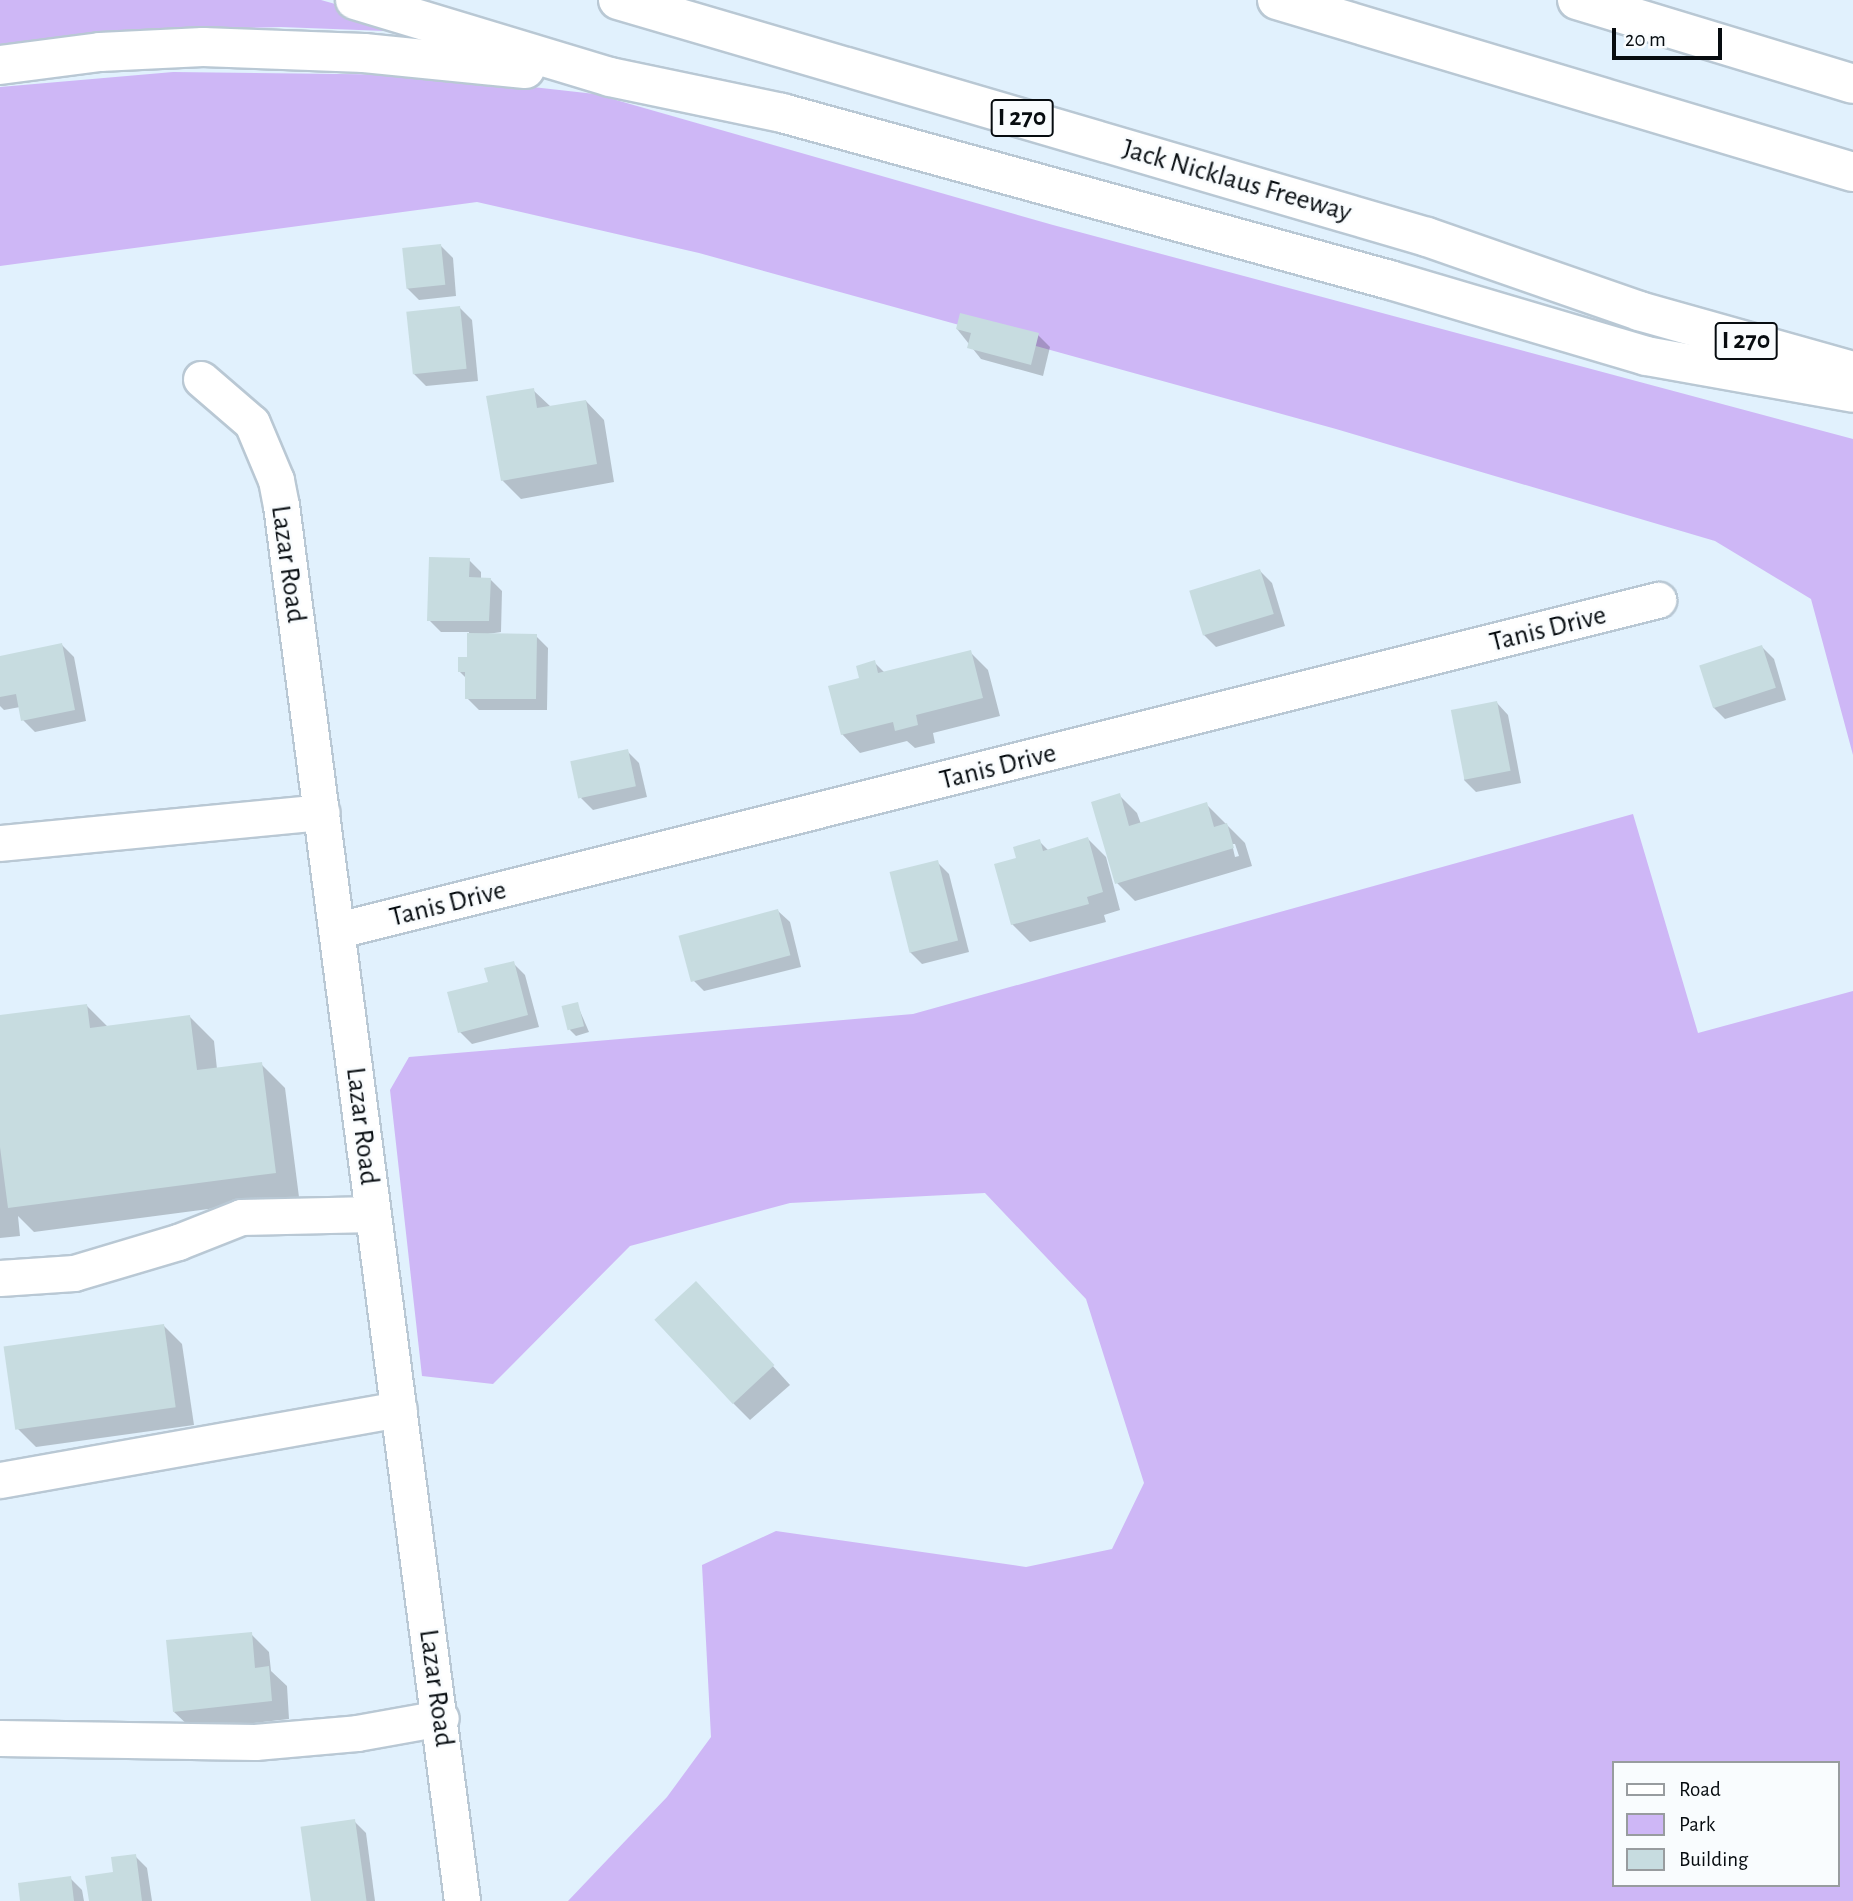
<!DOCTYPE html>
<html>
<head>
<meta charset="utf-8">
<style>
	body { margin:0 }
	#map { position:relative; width:1853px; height:1901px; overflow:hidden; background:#e1f1fd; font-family:"Alegreya Sans",sans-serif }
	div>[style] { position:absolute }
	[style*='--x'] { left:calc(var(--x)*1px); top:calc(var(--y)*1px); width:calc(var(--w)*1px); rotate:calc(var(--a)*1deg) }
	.green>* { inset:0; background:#ceb7f6 }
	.shadow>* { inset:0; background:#0003 }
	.building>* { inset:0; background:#c7dce0; transform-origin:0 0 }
	.roads { filter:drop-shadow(2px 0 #b9c8d4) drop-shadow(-2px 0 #b9c8d4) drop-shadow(0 2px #b9c8d4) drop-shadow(0 -2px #b9c8d4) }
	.minor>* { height:35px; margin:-17.5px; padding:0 17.5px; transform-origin:17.5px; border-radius:17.5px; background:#fff }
	.highway>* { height:38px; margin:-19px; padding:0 19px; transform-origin:19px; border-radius:19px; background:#fff }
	span { translate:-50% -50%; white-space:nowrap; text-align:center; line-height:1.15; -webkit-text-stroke:5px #f9fcfe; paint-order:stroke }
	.shield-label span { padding:2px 5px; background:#f9fcfe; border:2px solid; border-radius:5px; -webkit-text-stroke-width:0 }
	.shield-label { font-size:26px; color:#070c10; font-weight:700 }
	.street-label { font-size:28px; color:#070c10 }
	.legend { position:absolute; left:1612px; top:1761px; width:228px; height:126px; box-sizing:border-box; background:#f9fcfe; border:2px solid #989c9f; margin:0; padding:9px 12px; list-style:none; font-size:21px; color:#070c10 }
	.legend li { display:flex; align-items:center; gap:14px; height:35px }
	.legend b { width:35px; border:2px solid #989c9f }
	.scale { position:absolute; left:1612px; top:28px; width:110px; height:32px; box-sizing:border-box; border:4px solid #070c10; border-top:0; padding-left:9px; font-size:21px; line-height:24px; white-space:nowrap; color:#070c10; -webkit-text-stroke:5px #f9fcfe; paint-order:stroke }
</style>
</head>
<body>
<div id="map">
	<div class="green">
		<div style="clip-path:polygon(0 0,321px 0,437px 33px,281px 27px,140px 31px,0 44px)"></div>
		<div style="clip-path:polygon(173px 72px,424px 75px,595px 94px,1053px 225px,1853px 439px,1853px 755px,1811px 599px,1715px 541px,1336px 429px,699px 253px,477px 202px,0 266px,0 87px)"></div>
		<div style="clip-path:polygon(evenodd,1633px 814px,1698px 1033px,1853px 991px,1853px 1901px,568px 1901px,667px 1797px,711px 1737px,702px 1565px,776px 1531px,1026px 1567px,1112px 1549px,1144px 1483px,1086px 1299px,985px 1193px,790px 1203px,630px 1246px,493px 1384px,422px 1376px,390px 1090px,409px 1057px,913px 1014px,1633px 814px,1613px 1763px,1837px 1763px,1837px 1885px,1613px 1885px,1613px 1763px)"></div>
	</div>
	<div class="shadow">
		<div style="clip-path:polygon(441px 246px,453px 258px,456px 296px,419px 300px,407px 288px)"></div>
		<div style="clip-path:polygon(460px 308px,472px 320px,478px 381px,426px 386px,414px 374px)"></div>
		<div style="clip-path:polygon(957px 329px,1038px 335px,1050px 347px,1043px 376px,981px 359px)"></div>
		<div style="clip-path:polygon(533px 390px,551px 407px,586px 401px,604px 420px,614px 482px,521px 499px,502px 480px)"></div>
		<div style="clip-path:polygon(469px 560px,481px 572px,481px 579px,490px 579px,502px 591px,501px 632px,481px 635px,536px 636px,548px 648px,547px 710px,479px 710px,467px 698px,467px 679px,459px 671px,469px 659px,469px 632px,441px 632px,429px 620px)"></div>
		<div style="clip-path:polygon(1260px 571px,1272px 583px,1285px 626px,1216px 647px,1204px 635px)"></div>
		<div style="clip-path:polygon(62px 645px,74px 657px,86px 721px,35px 732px,23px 720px,20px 707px,4px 710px,0 706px,0 658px)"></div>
		<div style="clip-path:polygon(1762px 647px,1774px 659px,1786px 700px,1725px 719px,1713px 707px)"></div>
		<div style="clip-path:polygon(970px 652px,988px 670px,1000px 716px,933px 733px,935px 743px,915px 748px,907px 741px,860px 753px,842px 734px,861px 680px,874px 662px,885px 673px)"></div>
		<div style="clip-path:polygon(1497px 703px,1508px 715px,1521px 783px,1476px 792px,1464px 780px)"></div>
		<div style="clip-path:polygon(627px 751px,639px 763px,647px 797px,593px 810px,581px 798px)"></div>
		<div style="clip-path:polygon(evenodd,1119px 795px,1137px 813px,1141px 824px,1206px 804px,1245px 843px,1252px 866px,1135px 901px,1117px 883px,1119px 795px,1232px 844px,1235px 844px,1239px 856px,1235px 857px,1232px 844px)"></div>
		<div style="clip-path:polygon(1088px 839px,1106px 857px,1120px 910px,1104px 915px,1106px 922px,1030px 942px,1012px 924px,1018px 859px,1039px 841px,1049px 851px)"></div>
		<div style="clip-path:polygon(937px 862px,949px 874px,969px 952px,922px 964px,910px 952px)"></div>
		<div style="clip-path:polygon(778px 911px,790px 922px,801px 967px,704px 991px,692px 979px)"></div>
		<div style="clip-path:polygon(513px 963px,525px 975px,539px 1027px,472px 1044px,460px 1032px,491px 983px)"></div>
		<div style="clip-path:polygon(577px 1004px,589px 1032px,576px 1036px,570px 1030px)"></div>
		<div style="clip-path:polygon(87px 1006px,108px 1027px,190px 1017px,214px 1041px,217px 1069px,261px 1064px,285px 1088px,299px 1197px,34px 1232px,18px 1216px,20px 1236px,0 1238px,0 1017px)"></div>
		<div style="clip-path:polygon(714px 1301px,790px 1385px,750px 1420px,732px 1402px)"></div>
		<div style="clip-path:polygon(164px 1326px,182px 1344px,194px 1425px,36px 1447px,18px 1429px)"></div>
		<div style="clip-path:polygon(251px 1634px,269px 1652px,271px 1671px,287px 1686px,289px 1719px,193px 1730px,174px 1712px)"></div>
		<div style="clip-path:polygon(354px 1821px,366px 1833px,375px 1901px,312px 1901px)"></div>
		<div style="clip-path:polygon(135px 1856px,147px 1868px,152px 1901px,91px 1901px)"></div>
		<div style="clip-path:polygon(70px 1878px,82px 1890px,84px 1901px,22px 1901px)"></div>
	</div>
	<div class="building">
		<div style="left:441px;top:244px;width:41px;height:39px;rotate:84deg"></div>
		<div style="left:460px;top:306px;width:63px;height:54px;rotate:84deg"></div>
		<div style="clip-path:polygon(960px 313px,1039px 333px,1031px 365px,967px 348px,971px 333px,956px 329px)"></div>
		<div style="clip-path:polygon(534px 388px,537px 408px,586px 400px,597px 464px,501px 481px,486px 396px)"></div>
		<div style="clip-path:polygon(429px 557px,470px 558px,469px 577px,491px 578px,489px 621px,427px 621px)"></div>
		<div style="left:1260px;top:569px;width:47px;height:74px;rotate:73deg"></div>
		<div style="clip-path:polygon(467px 633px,537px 634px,536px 699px,465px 699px,465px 672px,458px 672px,458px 657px,467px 657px)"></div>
		<div style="clip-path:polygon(62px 643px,75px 710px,21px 721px,16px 694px,0 697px,0 656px)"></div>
		<div style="left:1762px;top:645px;width:45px;height:66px;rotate:72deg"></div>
		<div style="clip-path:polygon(971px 650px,983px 698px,916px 715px,918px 725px,895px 731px,893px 722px,841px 735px,828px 686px,859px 678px,856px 666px,875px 660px,878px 673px)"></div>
		<div style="left:1497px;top:701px;width:71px;height:47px;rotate:79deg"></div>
		<div style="left:628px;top:749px;width:38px;height:59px;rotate:78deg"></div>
		<div style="clip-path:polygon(1120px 793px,1129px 826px,1207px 802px,1214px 827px,1227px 823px,1234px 848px,1115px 884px,1091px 802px)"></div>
		<div style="clip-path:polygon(1088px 837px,1103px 892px,1087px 897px,1089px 904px,1011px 925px,994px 864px,1016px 858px,1013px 847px,1040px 839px,1043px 851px)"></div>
		<div style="left:938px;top:860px;width:83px;height:50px;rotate:76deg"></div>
		<div style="left:778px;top:909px;width:48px;height:103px;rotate:75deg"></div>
		<div style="clip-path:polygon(514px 961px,528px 1015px,458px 1033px,447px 992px,488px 982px,484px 968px)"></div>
		<div style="left:578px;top:1002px;width:25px;height:17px;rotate:76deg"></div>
		<div style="clip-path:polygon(87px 1004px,90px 1028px,190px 1015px,197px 1070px,262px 1062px,276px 1173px,8px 1208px,0 1147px,0 1015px)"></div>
		<div style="left:696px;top:1281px;width:115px;height:57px;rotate:47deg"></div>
		<div style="left:164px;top:1324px;width:84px;height:162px;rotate:82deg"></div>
		<div style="clip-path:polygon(252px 1632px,255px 1668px,269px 1666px,272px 1701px,173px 1712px,166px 1640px)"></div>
		<div style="left:355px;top:1819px;width:83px;height:55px;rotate:82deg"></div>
		<div style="clip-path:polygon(136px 1854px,142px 1901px,89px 1901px,85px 1876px,113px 1872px,111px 1857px)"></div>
		<div style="clip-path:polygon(71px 1876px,74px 1901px,20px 1901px,18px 1883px)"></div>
	</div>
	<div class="roads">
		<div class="minor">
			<div style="--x:201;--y:379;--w:67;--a:40.8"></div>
			<div style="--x:252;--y:423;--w:62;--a:67.2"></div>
			<div style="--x:276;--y:480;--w:25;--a:79"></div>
			<div style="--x:281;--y:505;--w:1408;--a:82.61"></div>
			<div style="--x:0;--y:843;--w:323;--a:-5.5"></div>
			<div style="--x:338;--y:930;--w:1361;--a:-14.04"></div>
			<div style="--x:0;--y:1278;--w:74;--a:-3.9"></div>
			<div style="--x:74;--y:1273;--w:109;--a:-16.6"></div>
			<div style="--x:178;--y:1242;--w:68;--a:-21.6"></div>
			<div style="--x:241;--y:1217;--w:132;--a:-1.3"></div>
			<div style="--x:0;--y:1480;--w:405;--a:-10.1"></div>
			<div style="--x:0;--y:1738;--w:255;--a:0.9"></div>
			<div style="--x:255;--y:1742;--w:102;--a:-5"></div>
			<div style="--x:357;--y:1733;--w:85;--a:-10.1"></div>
		</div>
		<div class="highway">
			<div style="--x:355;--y:0;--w:266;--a:16.8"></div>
			<div style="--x:610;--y:77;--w:176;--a:11.8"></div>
			<div style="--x:782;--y:113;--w:631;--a:15.36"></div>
			<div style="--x:1390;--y:280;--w:267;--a:16.5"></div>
			<div style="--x:1646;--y:356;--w:210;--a:10.1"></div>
			<div style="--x:618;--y:0;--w:843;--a:16.33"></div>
			<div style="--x:1427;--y:237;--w:225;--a:19.2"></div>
			<div style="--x:1639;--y:311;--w:218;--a:15.7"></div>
			<div style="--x:1277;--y:0;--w:601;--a:16.63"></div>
			<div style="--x:1577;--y:0;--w:288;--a:16.9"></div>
			<div style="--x:0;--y:65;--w:101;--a:-7.4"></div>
			<div style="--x:100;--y:52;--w:103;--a:-2.8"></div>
			<div style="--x:203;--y:47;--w:161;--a:2.1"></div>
			<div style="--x:364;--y:53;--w:162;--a:5.7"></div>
		</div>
	</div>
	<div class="shield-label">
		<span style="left:1022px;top:118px">I 270</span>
		<span style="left:1746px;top:341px">I 270</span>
	</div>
	<div class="street-label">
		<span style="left:1237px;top:181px;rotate:16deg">Jack Nicklaus Freeway</span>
		<span style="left:288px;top:564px;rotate:82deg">Lazar Road</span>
		<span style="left:1548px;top:629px;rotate:-14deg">Tanis Drive</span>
		<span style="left:998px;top:767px;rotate:-14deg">Tanis Drive</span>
		<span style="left:448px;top:904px;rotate:-14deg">Tanis Drive</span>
		<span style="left:362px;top:1126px;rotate:83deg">Lazar Road</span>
		<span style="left:436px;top:1688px;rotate:82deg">Lazar Road</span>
	</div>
	<ul class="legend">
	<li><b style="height:9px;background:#fff"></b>Road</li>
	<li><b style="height:19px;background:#ceb7f6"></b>Park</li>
	<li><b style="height:19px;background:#c7dce0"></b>Building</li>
	</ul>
	<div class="scale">20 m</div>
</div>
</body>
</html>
